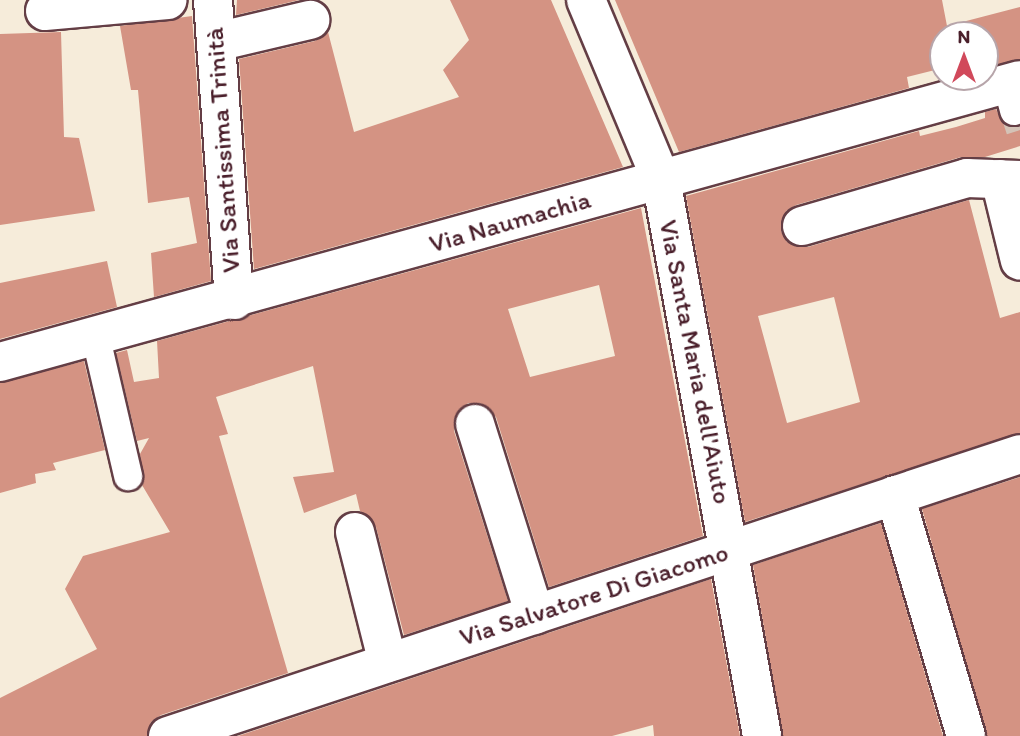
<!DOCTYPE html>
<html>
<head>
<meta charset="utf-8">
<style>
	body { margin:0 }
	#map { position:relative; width:1020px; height:736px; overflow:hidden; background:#f6ecda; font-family:Itim,sans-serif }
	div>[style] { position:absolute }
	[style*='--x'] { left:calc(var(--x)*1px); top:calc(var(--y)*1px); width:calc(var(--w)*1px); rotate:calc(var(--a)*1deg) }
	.building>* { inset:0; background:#d49383 }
	.pedestrian-tunnel>* { height:28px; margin-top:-14px; transform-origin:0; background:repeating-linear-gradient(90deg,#d4c3b7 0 28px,transparent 0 42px) }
	.roads { filter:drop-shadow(2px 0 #643e45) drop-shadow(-2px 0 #643e45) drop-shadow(0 2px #643e45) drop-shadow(0 -2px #643e45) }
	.pedestrian>* { height:28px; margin:-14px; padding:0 14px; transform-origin:14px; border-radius:14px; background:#fff }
	.minor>* { height:38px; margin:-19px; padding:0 19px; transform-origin:19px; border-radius:19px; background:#fff }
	span { translate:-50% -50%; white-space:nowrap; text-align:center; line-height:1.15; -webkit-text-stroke:5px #fff; paint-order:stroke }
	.street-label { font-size:26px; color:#4a1f2b }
	.north { position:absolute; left:929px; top:21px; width:70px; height:70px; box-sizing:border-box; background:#fff; border:2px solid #b7a5aa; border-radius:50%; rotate:0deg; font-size:19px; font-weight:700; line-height:28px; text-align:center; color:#4a1f2b }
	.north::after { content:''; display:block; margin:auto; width:24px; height:32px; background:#d1495b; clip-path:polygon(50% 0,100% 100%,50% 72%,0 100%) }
</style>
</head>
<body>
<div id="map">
	<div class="building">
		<div style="clip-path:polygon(237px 0,299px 0,236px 15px)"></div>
		<div style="clip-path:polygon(450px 0,551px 0,623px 167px,254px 269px,239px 59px,315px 41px,328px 32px,354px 132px,459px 97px,443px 70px,469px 40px)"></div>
		<div style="clip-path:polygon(615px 0,942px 0,947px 26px,1020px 7px,1020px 59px,985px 67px,985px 35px,943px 35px,943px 68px,907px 77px,909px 88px,679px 152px)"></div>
		<div style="clip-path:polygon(192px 16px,211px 281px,154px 297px,151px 253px,197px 243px,189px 197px,148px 203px,138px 90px,131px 90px,120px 26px)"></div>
		<div style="clip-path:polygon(61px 32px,64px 137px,79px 138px,95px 211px,0 225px,0 34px)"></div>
		<div style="clip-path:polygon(evenodd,996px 109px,1003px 123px,1020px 126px,1020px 146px,985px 157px,961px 157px,796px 205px,786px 211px,781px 231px,787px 242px,808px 247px,969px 200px,1000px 318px,1020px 312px,1020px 433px,745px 522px,686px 196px,919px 131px,920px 136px,956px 127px,985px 118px,985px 112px,996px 109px,834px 297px,860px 402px,787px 423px,758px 316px,834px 297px)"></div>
		<div style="clip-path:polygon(evenodd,641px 208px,703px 536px,549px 587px,496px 417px,480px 403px,468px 403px,454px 419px,454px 431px,508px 601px,404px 635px,376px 527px,360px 511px,356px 494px,304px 513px,293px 477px,334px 472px,313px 366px,216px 397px,228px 434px,219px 436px,288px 673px,161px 715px,151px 722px,147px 736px,0 736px,0 698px,97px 649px,65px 589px,83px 556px,170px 532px,142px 485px,140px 454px,149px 438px,137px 441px,116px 353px,127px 350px,134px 382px,159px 378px,157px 341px,641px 208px,599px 285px,615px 356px,530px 377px,508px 309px,599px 285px)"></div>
		<div style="clip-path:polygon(107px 261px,117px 307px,0 339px,0 283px)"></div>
		<div style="clip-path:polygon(84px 361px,105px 450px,53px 463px,56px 470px,35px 474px,36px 483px,0 493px,0 383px)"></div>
		<div style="clip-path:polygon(1020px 477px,1020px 736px,987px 736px,922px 509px)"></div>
		<div style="clip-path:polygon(881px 523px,943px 736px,783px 736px,753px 565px)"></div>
		<div style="clip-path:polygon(711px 579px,740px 736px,654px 736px,653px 725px,612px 736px,238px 736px)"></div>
	</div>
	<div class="pedestrian-tunnel">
		<div style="--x:1014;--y:111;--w:20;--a:72"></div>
	</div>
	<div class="roads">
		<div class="pedestrian">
			<div style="--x:1007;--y:84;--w:28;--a:75"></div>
			<div style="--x:96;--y:338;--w:142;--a:76.9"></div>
		</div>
		<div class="minor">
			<div style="--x:213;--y:0;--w:301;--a:86"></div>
			<div style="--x:586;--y:0;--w:194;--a:67.3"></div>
			<div style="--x:661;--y:179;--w:566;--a:79.72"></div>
			<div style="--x:45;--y:11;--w:123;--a:-5.1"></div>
			<div style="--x:216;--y:42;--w:97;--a:-13.2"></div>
			<div style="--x:1000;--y:179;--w:84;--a:76.3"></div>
			<div style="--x:802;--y:226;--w:172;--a:-16.2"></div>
			<div style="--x:967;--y:178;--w:53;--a:2.2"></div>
			<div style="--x:0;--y:362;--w:1058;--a:-15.45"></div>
			<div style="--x:475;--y:424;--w:200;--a:72.6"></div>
			<div style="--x:895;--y:495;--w:251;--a:73.6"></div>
			<div style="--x:355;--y:532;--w:135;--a:75.9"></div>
			<div style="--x:168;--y:736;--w:897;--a:-18.31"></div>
		</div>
	</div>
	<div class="street-label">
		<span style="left:223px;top:150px;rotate:-94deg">Via Santissima Trinità</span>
		<span style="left:510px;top:222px;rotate:-16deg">Via Naumachia</span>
		<span style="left:695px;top:362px;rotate:79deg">Via Santa Maria dell'Aiuto</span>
		<span style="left:594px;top:595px;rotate:-18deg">Via Salvatore Di Giacomo</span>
	</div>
	<div class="north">N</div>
</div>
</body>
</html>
